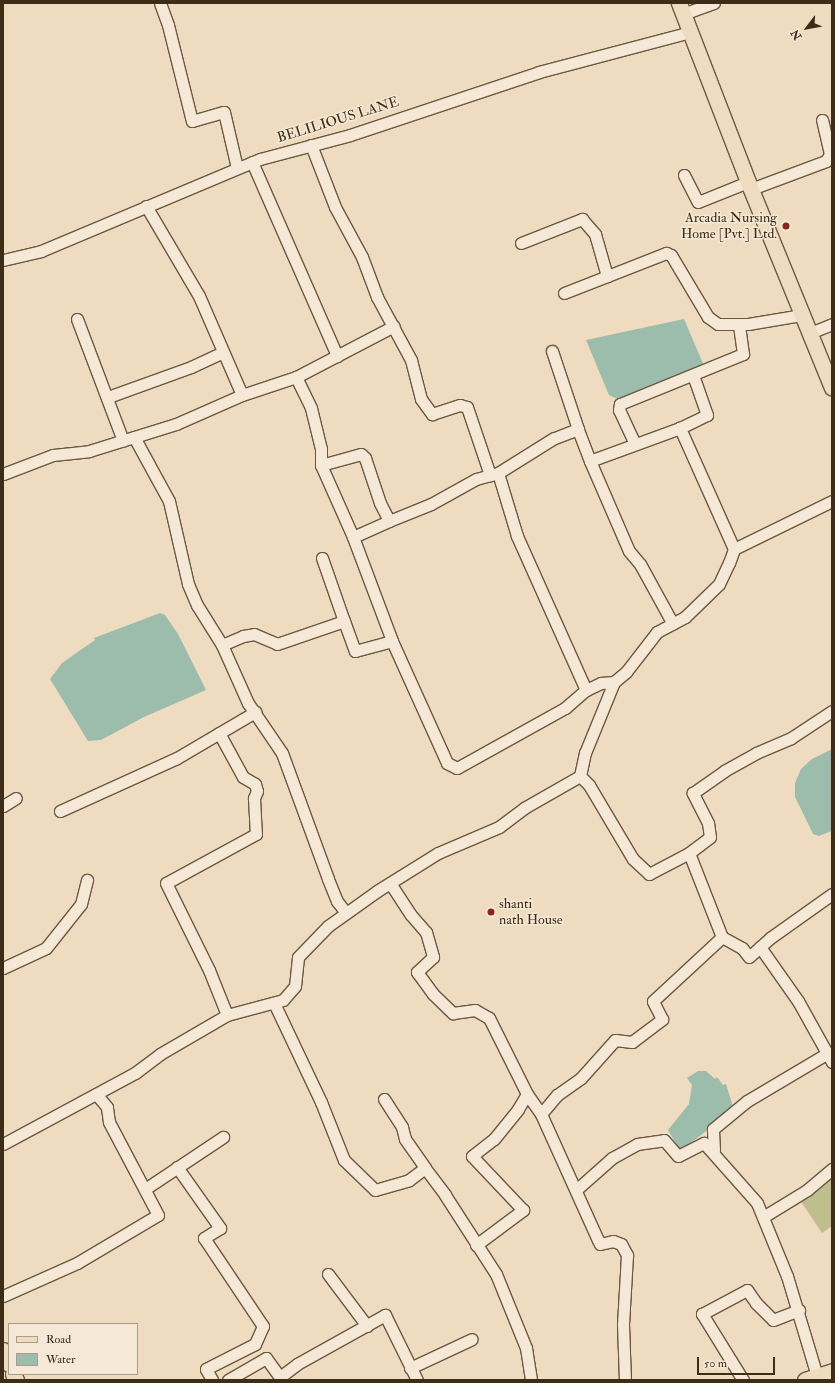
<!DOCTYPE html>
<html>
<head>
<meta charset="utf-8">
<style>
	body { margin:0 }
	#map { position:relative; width:835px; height:1383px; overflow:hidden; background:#efdcc0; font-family:"IM FELL Double Pica",serif }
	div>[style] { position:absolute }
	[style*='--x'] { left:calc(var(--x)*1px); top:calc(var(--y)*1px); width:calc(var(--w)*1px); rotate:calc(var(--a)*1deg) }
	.green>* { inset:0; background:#bfbf8e }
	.water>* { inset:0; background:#9cbcac }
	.roads { filter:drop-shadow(1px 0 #6a5940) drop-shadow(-1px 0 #6a5940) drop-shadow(0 1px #6a5940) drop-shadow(0 -1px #6a5940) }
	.minor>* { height:11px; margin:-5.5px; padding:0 5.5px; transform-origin:5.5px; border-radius:5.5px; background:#f5e8d6 }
	.major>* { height:15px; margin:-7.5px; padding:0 7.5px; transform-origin:7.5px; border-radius:7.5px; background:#efdcc0 }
	.dots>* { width:11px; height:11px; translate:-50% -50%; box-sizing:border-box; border:2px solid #f5e8d6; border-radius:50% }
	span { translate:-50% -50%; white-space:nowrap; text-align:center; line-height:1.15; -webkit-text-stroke:3px #f5e8d6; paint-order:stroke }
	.street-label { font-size:14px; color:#3e2d16 }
	.poi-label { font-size:14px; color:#3e2d16 }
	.right { translate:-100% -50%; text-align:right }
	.left { translate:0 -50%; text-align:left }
	.frame { position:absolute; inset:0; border:4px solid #3e2d16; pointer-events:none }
	.legend { position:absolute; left:8px; top:1323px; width:130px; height:52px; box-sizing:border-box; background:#f5e8d6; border:1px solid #ac9d89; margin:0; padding:5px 7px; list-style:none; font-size:12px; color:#3e2d16 }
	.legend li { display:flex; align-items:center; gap:8px; height:20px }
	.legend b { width:20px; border:1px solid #ac9d89 }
	.north { position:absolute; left:787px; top:8px; width:40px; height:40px; -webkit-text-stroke:3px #f5e8d6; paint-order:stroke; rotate:238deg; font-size:11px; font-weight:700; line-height:16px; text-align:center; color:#3e2d16 }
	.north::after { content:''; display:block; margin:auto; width:14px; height:18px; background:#3e2d16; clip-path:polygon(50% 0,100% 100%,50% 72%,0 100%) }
	.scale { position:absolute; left:697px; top:1357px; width:78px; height:18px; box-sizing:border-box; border:2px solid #3e2d16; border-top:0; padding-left:5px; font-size:12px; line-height:14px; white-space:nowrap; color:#3e2d16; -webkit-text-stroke:3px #f5e8d6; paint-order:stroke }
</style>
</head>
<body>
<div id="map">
	<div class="green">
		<div style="clip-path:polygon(832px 1172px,832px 1226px,822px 1233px,798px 1197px)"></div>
	</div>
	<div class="water">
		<div style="clip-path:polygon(684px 319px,705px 368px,620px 400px,609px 395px,586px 340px)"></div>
		<div style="clip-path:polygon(160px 613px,165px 615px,178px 634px,206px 690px,144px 717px,101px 740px,88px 741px,50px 679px,62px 663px,95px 640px,94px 638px)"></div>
		<div style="clip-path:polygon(832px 749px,832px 831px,819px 836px,813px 834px,799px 805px,795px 797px,795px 783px,801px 769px,812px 759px)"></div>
		<div style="clip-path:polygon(698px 1071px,706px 1071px,715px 1079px,717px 1077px,723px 1085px,726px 1084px,734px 1110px,684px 1148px,679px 1149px,668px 1130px,689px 1104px,692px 1085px,687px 1078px)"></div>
	</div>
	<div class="roads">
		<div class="minor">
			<div style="--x:160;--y:3;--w:23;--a:70"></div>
			<div style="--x:168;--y:25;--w:99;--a:76"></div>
			<div style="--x:192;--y:121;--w:33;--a:-16"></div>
			<div style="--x:224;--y:112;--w:57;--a:76.9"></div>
			<div style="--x:683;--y:14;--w:33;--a:-20"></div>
			<div style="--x:311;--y:145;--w:66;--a:68.8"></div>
			<div style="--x:335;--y:207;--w:57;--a:61.6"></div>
			<div style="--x:362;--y:257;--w:43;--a:69.4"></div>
			<div style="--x:377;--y:297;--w:72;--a:61.6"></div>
			<div style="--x:411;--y:360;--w:40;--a:75.6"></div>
			<div style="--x:421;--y:399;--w:19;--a:54"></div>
			<div style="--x:432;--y:414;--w:29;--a:-18"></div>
			<div style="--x:460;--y:405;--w:7;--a:16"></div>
			<div style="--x:467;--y:407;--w:72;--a:71.3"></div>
			<div style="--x:252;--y:162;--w:212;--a:66.3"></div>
			<div style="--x:684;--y:175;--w:30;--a:63"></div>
			<div style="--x:698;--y:202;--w:54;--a:-21.8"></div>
			<div style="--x:751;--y:189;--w:80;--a:-20.5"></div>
			<div style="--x:826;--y:161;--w:8;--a:-60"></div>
			<div style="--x:830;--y:154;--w:35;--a:-103"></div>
			<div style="--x:146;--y:206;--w:104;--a:59.5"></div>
			<div style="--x:199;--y:296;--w:108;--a:66.5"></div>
			<div style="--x:521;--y:243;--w:66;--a:-21.5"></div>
			<div style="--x:582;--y:219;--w:20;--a:49"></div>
			<div style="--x:595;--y:234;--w:44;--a:74.1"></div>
			<div style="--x:3;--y:260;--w:39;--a:-13"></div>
			<div style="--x:41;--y:251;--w:238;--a:-22.8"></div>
			<div style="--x:260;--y:159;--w:93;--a:-14.9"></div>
			<div style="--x:350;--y:135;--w:199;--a:-18.4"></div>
			<div style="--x:539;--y:72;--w:156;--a:-14.8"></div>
			<div style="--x:564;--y:293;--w:110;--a:-21.4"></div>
			<div style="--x:666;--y:253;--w:5;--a:22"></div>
			<div style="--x:671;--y:255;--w:72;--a:59.2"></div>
			<div style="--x:708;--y:317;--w:12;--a:35"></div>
			<div style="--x:718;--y:324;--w:30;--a:0"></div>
			<div style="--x:748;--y:324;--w:55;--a:-9.5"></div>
			<div style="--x:77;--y:319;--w:130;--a:69.3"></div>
			<div style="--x:810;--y:333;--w:24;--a:-22"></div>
			<div style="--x:552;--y:351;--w:82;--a:71.6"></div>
			<div style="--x:296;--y:377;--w:34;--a:64"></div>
			<div style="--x:311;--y:408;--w:42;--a:76.3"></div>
			<div style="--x:321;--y:449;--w:16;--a:90"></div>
			<div style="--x:321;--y:465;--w:41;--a:-15.4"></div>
			<div style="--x:361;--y:454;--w:6;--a:45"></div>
			<div style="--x:365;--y:458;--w:47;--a:71.6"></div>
			<div style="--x:380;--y:503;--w:20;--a:63"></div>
			<div style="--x:389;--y:521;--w:39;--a:156"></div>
			<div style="--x:353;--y:537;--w:111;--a:69.4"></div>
			<div style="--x:108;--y:397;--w:88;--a:-19.9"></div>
			<div style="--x:191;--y:367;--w:35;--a:-25"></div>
			<div style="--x:680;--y:428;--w:30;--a:-26"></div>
			<div style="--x:707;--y:415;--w:42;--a:-109.3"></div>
			<div style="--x:134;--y:437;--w:73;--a:61.3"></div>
			<div style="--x:169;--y:501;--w:85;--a:77.1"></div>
			<div style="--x:188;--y:584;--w:23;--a:67"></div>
			<div style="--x:197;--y:605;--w:47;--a:58"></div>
			<div style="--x:222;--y:645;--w:64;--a:65.9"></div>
			<div style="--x:248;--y:703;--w:60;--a:55.8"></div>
			<div style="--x:282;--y:753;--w:134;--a:69.9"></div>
			<div style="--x:328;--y:879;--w:24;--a:68"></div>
			<div style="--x:337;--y:901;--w:15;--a:53"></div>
			<div style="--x:635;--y:444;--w:38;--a:-115"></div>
			<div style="--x:619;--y:410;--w:6;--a:-81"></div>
			<div style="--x:620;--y:404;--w:133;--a:-22.1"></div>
			<div style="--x:743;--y:354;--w:30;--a:-98"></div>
			<div style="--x:590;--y:461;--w:98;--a:66.6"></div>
			<div style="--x:629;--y:551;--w:17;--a:50"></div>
			<div style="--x:640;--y:564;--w:68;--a:61.2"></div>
			<div style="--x:321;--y:465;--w:79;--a:66"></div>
			<div style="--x:3;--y:474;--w:53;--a:-20.8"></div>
			<div style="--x:53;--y:455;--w:36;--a:-6"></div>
			<div style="--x:89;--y:451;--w:91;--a:-17.2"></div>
			<div style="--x:176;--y:424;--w:72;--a:-23.7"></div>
			<div style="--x:242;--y:395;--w:57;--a:-18.4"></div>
			<div style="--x:296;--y:377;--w:110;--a:-27.5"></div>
			<div style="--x:389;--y:521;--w:45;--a:-22"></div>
			<div style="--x:431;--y:504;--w:51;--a:-29.1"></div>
			<div style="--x:476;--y:479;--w:23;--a:-15"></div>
			<div style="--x:498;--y:473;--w:66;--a:73.2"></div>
			<div style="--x:517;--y:536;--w:169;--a:65.9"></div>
			<div style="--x:734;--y:549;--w:109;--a:-26.1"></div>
			<div style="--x:322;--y:558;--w:67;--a:70.8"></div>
			<div style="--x:222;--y:645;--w:23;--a:-23"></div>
			<div style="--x:243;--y:636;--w:11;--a:-10"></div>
			<div style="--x:254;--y:634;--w:25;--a:23"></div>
			<div style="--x:277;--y:644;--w:71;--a:-18.9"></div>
			<div style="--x:344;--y:621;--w:32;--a:70"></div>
			<div style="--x:355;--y:651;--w:38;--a:-15"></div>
			<div style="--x:392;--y:641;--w:134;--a:65.7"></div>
			<div style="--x:447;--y:763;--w:11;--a:27"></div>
			<div style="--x:457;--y:768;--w:124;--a:-29.1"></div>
			<div style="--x:565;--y:708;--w:28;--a:-41"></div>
			<div style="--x:586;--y:690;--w:17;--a:-25"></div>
			<div style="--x:601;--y:683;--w:13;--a:-4"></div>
			<div style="--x:219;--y:733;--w:50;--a:61.4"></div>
			<div style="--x:243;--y:777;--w:14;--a:30"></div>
			<div style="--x:255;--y:784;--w:7;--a:74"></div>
			<div style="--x:257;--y:791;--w:8;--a:113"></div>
			<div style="--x:254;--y:798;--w:36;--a:87"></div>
			<div style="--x:256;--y:834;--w:102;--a:151.4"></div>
			<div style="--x:166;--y:883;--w:97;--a:63.7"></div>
			<div style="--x:209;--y:970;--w:48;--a:68.2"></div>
			<div style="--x:580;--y:776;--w:13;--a:45"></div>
			<div style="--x:589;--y:785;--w:86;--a:59.3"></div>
			<div style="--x:633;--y:859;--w:22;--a:43"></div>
			<div style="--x:649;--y:874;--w:45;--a:-27.7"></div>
			<div style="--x:689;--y:853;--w:26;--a:-37"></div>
			<div style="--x:710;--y:837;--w:14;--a:-98"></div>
			<div style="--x:708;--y:823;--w:34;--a:-117"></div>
			<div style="--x:693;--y:793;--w:38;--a:-35"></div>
			<div style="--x:724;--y:771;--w:37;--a:-29"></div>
			<div style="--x:756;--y:753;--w:38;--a:-23"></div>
			<div style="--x:791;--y:738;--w:49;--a:-33.4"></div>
			<div style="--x:3;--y:806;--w:15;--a:-32"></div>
			<div style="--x:60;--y:811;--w:128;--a:-24.4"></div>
			<div style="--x:177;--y:758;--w:91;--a:-30.5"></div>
			<div style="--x:689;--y:853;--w:90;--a:68.6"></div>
			<div style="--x:390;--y:883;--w:38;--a:57"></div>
			<div style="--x:411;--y:915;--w:23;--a:49"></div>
			<div style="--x:426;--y:932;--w:26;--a:74"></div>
			<div style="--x:433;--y:957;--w:22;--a:137"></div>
			<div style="--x:417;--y:972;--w:27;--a:54"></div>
			<div style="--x:433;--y:994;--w:28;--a:44"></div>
			<div style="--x:453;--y:1013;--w:22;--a:-8"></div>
			<div style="--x:475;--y:1010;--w:16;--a:30"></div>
			<div style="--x:489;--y:1018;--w:85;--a:63.4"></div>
			<div style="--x:760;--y:947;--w:66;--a:54.9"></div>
			<div style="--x:798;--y:1001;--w:70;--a:60.9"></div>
			<div style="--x:3;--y:968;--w:47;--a:-24.9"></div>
			<div style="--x:46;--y:948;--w:56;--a:-51.5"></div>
			<div style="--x:81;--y:904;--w:25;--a:-76"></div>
			<div style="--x:274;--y:1003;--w:110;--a:64.6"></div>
			<div style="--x:321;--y:1102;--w:62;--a:68.4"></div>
			<div style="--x:344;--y:1160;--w:43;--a:44.1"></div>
			<div style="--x:375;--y:1190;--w:35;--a:-16"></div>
			<div style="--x:409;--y:1180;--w:20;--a:-37"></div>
			<div style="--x:425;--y:1168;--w:34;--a:53"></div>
			<div style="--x:445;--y:1195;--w:94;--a:57.2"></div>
			<div style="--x:496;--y:1274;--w:80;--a:67.9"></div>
			<div style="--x:526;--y:1348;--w:32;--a:81"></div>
			<div style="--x:384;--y:1099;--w:33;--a:57"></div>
			<div style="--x:402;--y:1127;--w:12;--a:76"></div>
			<div style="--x:405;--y:1139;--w:35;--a:55"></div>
			<div style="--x:541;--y:1114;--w:138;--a:65.7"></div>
			<div style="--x:598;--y:1240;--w:4;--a:63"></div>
			<div style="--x:600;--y:1244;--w:13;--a:-13"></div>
			<div style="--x:613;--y:1241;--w:9;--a:21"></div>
			<div style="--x:621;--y:1244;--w:13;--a:61"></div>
			<div style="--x:627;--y:1255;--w:69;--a:93.3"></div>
			<div style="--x:623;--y:1324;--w:56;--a:88"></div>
			<div style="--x:3;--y:1144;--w:150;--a:-28.3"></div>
			<div style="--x:135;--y:1073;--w:31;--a:-37"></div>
			<div style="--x:160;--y:1054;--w:78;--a:-30.2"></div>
			<div style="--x:227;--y:1015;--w:58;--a:-15"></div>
			<div style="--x:283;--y:1000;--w:18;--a:-49"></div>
			<div style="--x:295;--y:986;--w:29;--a:-84"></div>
			<div style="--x:298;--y:957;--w:43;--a:-45.9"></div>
			<div style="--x:328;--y:926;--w:60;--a:-35.5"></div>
			<div style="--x:377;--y:891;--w:72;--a:-31.9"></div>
			<div style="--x:438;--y:853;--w:66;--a:-23.1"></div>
			<div style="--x:499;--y:827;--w:31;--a:-37"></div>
			<div style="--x:524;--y:808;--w:64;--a:-29.7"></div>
			<div style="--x:580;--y:776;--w:24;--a:-78"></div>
			<div style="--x:585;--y:753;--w:77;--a:-67.8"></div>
			<div style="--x:614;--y:682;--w:16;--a:-40"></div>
			<div style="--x:626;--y:672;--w:51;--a:-52.2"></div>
			<div style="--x:657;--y:632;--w:32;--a:-28"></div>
			<div style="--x:685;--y:617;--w:47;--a:-44.1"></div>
			<div style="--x:719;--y:584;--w:23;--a:-65"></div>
			<div style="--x:729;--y:563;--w:15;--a:-70"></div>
			<div style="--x:734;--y:549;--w:133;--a:-114.1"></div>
			<div style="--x:680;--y:428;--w:96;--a:159.9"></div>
			<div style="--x:590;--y:461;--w:34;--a:-111"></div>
			<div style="--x:578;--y:429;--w:26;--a:159"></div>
			<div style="--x:554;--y:438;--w:66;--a:148"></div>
			<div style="--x:714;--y:1150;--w:21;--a:-93"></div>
			<div style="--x:713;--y:1129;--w:44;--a:-39.5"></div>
			<div style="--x:747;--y:1101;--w:94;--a:-30.7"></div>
			<div style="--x:177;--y:1167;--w:75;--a:54.8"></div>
			<div style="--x:220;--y:1228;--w:19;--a:148"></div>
			<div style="--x:204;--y:1238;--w:106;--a:56.2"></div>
			<div style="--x:263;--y:1326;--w:20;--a:114"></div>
			<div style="--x:255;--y:1344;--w:55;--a:153"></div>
			<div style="--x:206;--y:1369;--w:13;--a:61"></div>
			<div style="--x:145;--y:1189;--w:94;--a:-33.7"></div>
			<div style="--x:576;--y:1190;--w:48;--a:-41.6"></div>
			<div style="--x:612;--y:1158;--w:29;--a:-29"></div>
			<div style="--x:637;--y:1144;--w:27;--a:-8"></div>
			<div style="--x:664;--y:1140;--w:21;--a:49"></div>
			<div style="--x:678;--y:1156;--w:29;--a:-27"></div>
			<div style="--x:704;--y:1143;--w:80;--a:48.5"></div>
			<div style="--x:757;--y:1203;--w:79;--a:67.7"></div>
			<div style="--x:787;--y:1276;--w:104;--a:73.3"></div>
			<div style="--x:763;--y:1217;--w:52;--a:-31.5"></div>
			<div style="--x:807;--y:1190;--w:33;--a:-40"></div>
			<div style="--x:476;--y:1245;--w:59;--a:-36.7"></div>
			<div style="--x:523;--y:1210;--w:74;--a:-133.4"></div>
			<div style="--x:472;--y:1156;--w:28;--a:-38"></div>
			<div style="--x:494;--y:1139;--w:38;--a:-51"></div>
			<div style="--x:518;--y:1109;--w:17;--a:-59"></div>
			<div style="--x:527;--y:1094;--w:24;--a:55"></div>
			<div style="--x:541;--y:1114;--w:25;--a:-50"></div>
			<div style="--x:557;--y:1095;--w:29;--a:-35"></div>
			<div style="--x:581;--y:1078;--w:51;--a:-48.2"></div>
			<div style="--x:615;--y:1040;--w:17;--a:7"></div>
			<div style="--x:632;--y:1042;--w:38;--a:-37"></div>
			<div style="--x:662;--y:1019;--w:20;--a:-117"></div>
			<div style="--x:653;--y:1001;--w:94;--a:-42.8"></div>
			<div style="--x:722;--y:937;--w:23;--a:29"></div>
			<div style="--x:742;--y:948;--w:11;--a:52"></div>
			<div style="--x:749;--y:957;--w:28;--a:-42"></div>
			<div style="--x:770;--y:938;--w:76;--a:-35.4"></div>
			<div style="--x:328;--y:1274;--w:65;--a:53.1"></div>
			<div style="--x:3;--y:1296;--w:81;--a:-24"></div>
			<div style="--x:77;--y:1263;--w:94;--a:-30.7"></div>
			<div style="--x:158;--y:1215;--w:105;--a:-117.8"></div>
			<div style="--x:109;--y:1122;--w:15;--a:-98"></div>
			<div style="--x:107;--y:1107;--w:17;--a:-130"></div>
			<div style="--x:410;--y:1368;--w:68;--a:-25.1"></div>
			<div style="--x:228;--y:1380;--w:44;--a:-30.1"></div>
			<div style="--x:266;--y:1358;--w:24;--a:54"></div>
			<div style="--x:280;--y:1377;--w:21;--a:-37"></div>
			<div style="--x:297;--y:1364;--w:101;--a:-29.1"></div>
			<div style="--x:385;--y:1315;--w:72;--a:63.8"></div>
			<div style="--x:743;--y:1380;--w:78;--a:-121.8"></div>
			<div style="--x:702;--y:1314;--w:51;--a:-28.1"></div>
			<div style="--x:747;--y:1290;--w:16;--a:55"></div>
			<div style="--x:756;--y:1303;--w:24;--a:45"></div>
			<div style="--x:773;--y:1320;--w:28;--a:-21"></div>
		</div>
		<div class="major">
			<div style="--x:679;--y:3;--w:192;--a:68.9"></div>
			<div style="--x:748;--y:182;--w:222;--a:67.8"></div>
			<div style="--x:3;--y:1350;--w:15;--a:67"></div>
			<div style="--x:13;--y:1374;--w:7;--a:63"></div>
			<div style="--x:805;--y:1380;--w:28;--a:-18"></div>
		</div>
	</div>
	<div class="dots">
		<div style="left:786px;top:226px;background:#8f2418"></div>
		<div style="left:491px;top:912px;background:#8f2418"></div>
	</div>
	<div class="street-label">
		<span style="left:338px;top:120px;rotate:-17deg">BELILIOUS LANE</span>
	</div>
	<div class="poi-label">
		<span class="right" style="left:777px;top:226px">Arcadia Nursing<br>Home [Pvt.] Ltd.</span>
		<span class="left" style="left:499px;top:912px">shanti<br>nath House</span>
	</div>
	<div class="frame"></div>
	<ul class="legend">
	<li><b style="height:5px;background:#efdcc0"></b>Road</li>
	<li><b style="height:11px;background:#9cbcac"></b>Water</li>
	</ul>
	<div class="north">N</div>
	<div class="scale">50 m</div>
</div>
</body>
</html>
